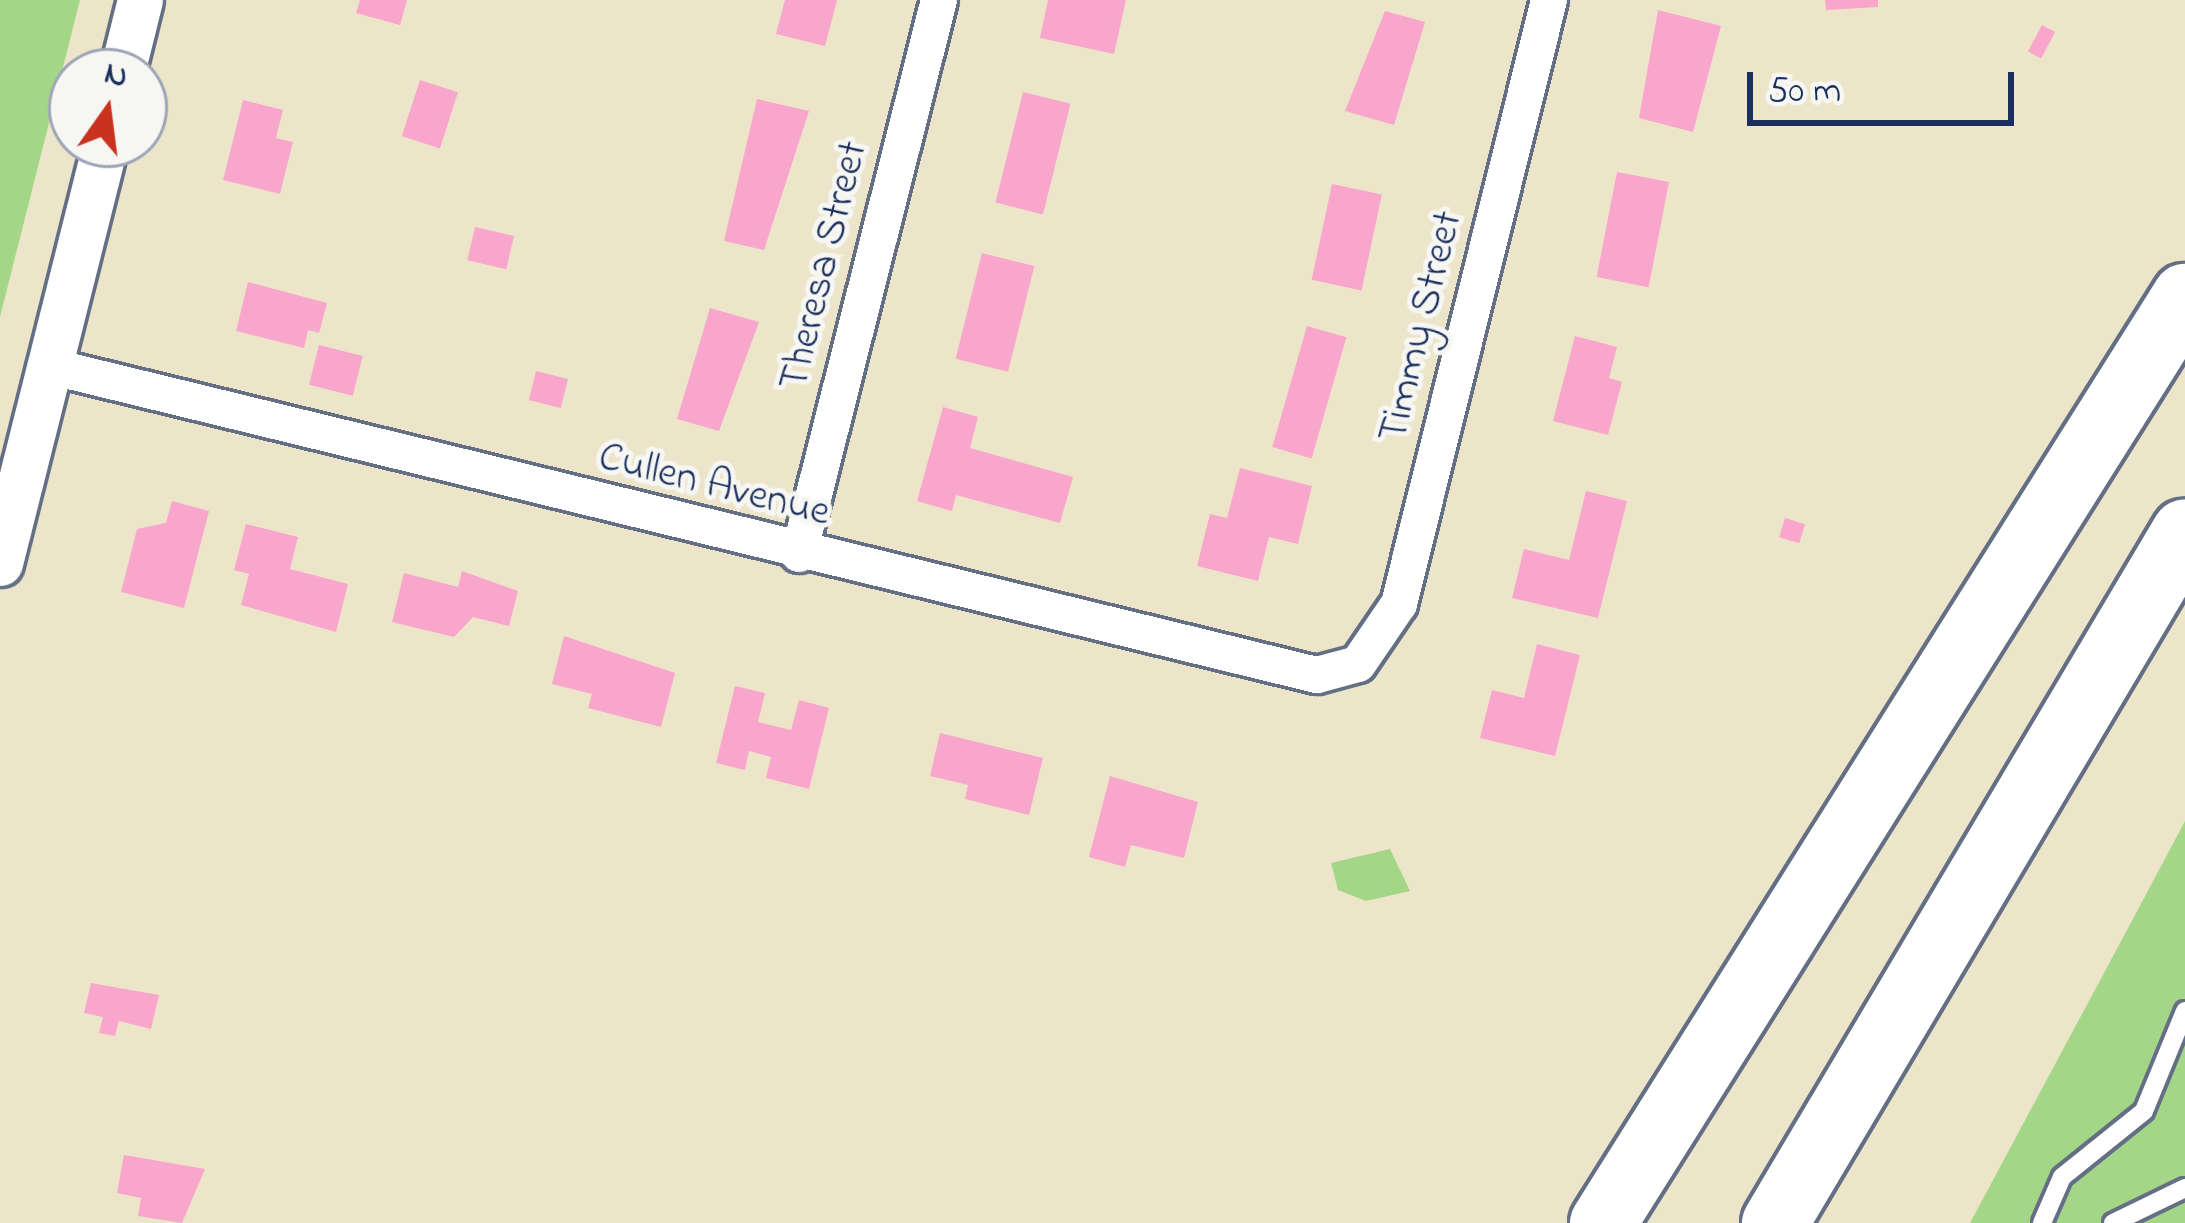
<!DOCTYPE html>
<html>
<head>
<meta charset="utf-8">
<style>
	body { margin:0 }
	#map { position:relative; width:2185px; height:1223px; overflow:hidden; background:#ede5ca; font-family:"Indie Flower",sans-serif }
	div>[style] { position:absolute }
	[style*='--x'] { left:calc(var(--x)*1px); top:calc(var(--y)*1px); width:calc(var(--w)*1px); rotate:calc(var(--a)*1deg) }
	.green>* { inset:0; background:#a3d787 }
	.building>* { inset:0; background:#f8a6cb; transform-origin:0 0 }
	.roads { filter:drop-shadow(3px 0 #646f84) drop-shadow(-3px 0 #646f84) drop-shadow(0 3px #646f84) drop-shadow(0 -3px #646f84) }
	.service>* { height:18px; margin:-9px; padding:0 9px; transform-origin:9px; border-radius:9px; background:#fff }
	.minor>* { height:36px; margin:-18px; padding:0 18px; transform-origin:18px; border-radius:18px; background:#fff }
	.tertiary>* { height:45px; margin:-22.5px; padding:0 22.5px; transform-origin:22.5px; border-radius:22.5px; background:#fff }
	.motorway>* { height:66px; margin:-33px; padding:0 33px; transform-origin:33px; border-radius:33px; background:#fff }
	span { translate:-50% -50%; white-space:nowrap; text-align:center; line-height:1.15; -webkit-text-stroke:10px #f6f6f2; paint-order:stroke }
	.street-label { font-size:42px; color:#1b2f5e }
	.north { position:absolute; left:48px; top:48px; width:120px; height:120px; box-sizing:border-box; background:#f6f6f2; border:3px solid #9ea6b7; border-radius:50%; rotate:14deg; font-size:33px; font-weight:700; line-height:48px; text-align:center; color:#1b2f5e }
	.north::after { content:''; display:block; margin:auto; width:42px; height:54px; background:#c8321e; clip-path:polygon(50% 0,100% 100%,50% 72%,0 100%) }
	.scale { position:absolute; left:1747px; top:72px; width:267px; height:54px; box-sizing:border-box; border:6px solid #1b2f5e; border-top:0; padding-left:15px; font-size:36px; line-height:42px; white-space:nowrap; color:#1b2f5e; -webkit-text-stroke:9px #f6f6f2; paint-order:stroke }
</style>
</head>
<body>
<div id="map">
	<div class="green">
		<div style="clip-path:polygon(0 0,80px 0,0 317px)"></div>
		<div style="clip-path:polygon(2185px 821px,2185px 1223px,1970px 1223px,2134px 917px)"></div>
		<div style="clip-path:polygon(1390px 849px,1410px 891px,1366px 901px,1338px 890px,1331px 863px)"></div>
	</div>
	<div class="building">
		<div style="clip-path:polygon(360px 0,407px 0,400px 25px,356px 13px)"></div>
		<div style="clip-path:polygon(785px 0,837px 0,825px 46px,776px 34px)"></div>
		<div style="clip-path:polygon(1048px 0,1126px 0,1114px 54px,1040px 38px)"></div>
		<div style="clip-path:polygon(1825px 0,1878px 0,1878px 7px,1826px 10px)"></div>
		<div style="clip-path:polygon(1658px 10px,1721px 26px,1693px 132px,1639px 118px)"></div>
		<div style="clip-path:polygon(1385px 11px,1425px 22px,1394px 125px,1345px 111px)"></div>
		<div style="left:2042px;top:25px;width:15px;height:30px;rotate:28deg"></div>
		<div style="left:420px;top:80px;width:40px;height:59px;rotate:18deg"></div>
		<div style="left:1023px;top:92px;width:49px;height:114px;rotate:14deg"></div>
		<div style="clip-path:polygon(757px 99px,809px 111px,764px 250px,724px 241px)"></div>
		<div style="clip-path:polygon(243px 100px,283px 110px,276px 138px,293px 142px,280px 194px,223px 180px)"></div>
		<div style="left:1617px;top:172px;width:53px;height:107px;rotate:11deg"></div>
		<div style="left:1332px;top:184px;width:51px;height:98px;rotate:12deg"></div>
		<div style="left:475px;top:227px;width:40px;height:34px;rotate:13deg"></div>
		<div style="left:982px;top:253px;width:54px;height:109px;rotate:14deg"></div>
		<div style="clip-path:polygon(248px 282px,327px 303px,319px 333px,308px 330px,304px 348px,236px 331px)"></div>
		<div style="clip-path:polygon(710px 308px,759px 322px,719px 431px,677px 419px)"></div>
		<div style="left:1307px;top:326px;width:41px;height:126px;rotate:16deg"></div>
		<div style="clip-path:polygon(1575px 336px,1617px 347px,1609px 378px,1622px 382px,1608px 435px,1553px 421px)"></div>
		<div style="left:319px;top:345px;width:45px;height:41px;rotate:14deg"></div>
		<div style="left:536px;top:371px;width:33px;height:30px;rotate:14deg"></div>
		<div style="clip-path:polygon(943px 407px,978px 417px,970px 448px,1073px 477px,1060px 523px,956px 495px,952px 511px,917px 501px)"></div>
		<div style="clip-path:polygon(1240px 468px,1312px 486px,1298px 544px,1269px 537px,1258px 581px,1197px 566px,1210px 514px,1227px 518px)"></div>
		<div style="clip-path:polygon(1586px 491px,1627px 501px,1598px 618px,1512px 598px,1524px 549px,1569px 560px)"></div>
		<div style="clip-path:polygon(172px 501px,209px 511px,184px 608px,121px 592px,137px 529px,166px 523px)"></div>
		<div style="left:1785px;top:518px;width:21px;height:20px;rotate:17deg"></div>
		<div style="clip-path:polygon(246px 524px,298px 537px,290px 569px,348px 584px,336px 632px,241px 605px,249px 574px,234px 570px)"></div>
		<div style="clip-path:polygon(462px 571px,518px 591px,509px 626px,473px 617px,454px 637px,392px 622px,404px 573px,458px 587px)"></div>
		<div style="clip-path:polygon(564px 636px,675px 673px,661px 727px,588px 708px,592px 694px,552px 684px)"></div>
		<div style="clip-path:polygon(1537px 644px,1580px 655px,1555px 756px,1480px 738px,1492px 690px,1524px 698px)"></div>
		<div style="clip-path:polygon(735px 686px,765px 693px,758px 722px,791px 730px,799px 700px,829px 708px,809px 789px,766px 778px,771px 757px,749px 751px,745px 770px,716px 763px)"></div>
		<div style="clip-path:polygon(940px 733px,1043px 758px,1029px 815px,965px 799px,968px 785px,930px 776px)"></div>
		<div style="clip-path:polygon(1110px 776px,1198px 802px,1184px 858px,1131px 845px,1125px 867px,1089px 857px)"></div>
		<div style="clip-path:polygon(91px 983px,159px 995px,151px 1029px,119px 1021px,115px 1036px,99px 1033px,103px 1017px,84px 1013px)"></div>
		<div style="clip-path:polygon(124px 1155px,205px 1169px,182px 1223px,138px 1216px,141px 1198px,117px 1193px)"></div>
	</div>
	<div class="roads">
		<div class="service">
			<div style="--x:2042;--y:1223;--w:50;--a:-66.5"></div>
			<div style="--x:2062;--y:1177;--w:105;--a:-38.8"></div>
			<div style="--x:2144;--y:1111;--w:108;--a:-67.7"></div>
			<div style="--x:2113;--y:1223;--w:80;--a:-25.9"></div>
		</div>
		<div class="minor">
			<div style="--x:49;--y:366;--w:1305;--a:13.7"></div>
			<div style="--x:1317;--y:675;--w:42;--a:-15"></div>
			<div style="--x:1358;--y:664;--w:73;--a:-55.7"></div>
			<div style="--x:1399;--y:604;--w:622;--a:-76.05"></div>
			<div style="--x:799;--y:554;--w:571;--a:-75.82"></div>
		</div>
		<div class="tertiary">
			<div style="--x:122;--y:72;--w:74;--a:-76"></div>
			<div style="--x:0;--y:563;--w:432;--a:-75.9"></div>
		</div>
		<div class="motorway">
			<div style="--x:1603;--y:1223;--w:1094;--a:-57.85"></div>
			<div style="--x:1775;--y:1223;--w:803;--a:-59.32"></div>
		</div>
	</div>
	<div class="street-label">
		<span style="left:825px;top:266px;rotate:-76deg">Theresa Street</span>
		<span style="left:1422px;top:327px;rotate:-76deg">Timmy Street</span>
		<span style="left:714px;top:486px;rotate:14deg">Cullen Avenue</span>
	</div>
	<div class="north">N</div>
	<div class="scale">50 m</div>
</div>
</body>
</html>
